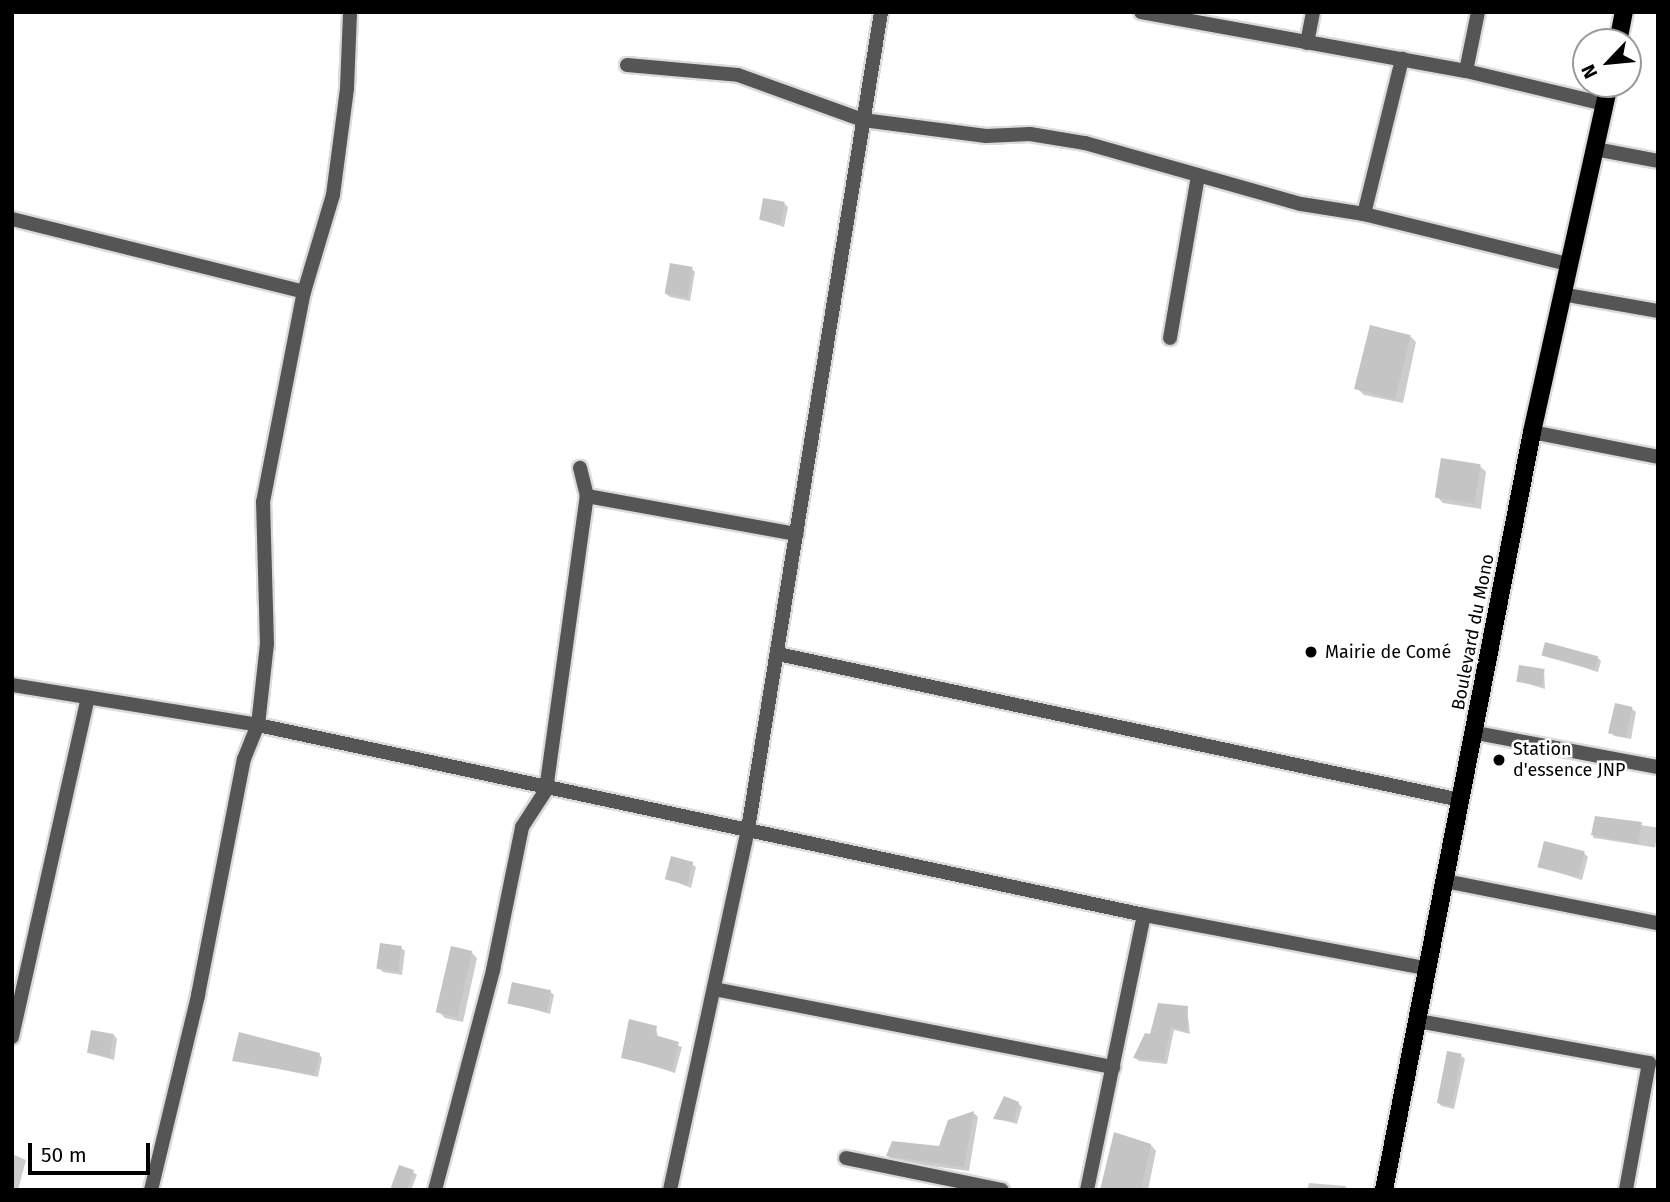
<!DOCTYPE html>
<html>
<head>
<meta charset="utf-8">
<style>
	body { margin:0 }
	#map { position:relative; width:1670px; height:1202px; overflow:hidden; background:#fff; font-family:"Fira Sans",sans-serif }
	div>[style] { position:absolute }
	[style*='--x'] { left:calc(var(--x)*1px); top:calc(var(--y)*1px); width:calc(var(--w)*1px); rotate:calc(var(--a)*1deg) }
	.shadow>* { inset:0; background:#0003; transform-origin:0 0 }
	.building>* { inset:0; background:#c4c4c4; transform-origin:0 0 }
	.roads { filter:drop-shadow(2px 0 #dbdbdb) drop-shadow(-2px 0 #dbdbdb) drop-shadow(0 2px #dbdbdb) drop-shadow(0 -2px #dbdbdb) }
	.minor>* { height:14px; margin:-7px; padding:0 7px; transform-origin:7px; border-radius:7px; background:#555 }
	.primary>* { height:18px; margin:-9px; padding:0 9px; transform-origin:9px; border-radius:9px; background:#000 }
	.dots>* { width:19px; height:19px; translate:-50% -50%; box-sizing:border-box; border:4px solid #fff; border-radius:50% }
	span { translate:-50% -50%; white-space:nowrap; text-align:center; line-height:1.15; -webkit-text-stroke:5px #fff; paint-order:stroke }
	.street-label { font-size:18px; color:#000 }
	.poi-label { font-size:18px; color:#000 }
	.left { translate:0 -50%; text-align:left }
	.frame { position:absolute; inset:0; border:14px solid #000; pointer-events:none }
	.north { position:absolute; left:1572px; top:28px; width:70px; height:70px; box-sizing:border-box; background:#fff; border:2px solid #999; border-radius:50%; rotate:244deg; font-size:19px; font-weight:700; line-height:28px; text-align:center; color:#000 }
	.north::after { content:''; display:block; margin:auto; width:24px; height:32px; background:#000; clip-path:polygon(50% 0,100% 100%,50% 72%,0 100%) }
	.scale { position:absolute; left:28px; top:1143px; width:122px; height:32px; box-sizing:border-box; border:4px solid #000; border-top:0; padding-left:9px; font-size:21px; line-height:24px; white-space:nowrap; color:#000; -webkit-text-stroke:5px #fff; paint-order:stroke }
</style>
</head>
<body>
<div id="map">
	<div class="shadow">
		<div style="clip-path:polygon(784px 203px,788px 207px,784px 227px,761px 220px)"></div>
		<div style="clip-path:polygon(692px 269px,695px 272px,690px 301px,670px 297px,666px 294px)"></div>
		<div style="clip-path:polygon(1410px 336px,1416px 342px,1403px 403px,1364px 395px,1358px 389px)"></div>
		<div style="clip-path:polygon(1480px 466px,1486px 472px,1481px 509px,1443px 503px,1437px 497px)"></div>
		<div style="clip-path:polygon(1543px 655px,1597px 657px,1601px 661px,1598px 672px)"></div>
		<div style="clip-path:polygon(1544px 671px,1545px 689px,1518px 681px)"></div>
		<div style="clip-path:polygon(1632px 709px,1636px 712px,1631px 739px,1614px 736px,1611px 732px)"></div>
		<div style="left:1596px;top:818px;width:63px;height:20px;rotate:9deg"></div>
		<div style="clip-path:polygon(1584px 853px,1588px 857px,1582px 880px,1540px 867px)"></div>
		<div style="clip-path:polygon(692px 864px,696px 867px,691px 888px,666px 878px)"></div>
		<div style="clip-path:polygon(401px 948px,405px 951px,402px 975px,383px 972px,379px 968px)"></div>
		<div style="clip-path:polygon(471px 952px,477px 958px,463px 1022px,445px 1018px,439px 1012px)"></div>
		<div style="clip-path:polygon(550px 992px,554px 995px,550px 1014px,509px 1002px)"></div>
		<div style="clip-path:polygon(1187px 1008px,1190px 1034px,1174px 1030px,1167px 1064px,1139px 1061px,1135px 1058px,1151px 1036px)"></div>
		<div style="clip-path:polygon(656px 1027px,658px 1038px,682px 1047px,675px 1073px,623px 1057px)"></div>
		<div style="clip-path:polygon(114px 1035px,117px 1039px,114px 1060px,89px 1053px)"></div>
		<div style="clip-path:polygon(319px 1054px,322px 1058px,318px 1077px,234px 1060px)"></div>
		<div style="clip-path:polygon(1462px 1056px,1465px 1059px,1454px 1109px,1441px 1106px,1438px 1102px)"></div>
		<div style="clip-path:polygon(1018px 1103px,1022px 1107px,1017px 1124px,996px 1118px)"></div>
		<div style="clip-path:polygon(974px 1113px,978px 1117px,969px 1171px,893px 1161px,888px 1156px,940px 1148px,949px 1121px)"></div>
		<div style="clip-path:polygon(1151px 1145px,1156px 1151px,1148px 1190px,1102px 1190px)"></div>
		<div style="clip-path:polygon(12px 1154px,26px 1160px,18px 1190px,12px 1190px)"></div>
		<div style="clip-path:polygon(413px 1172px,417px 1175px,411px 1190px,392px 1190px)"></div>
		<div style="clip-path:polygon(1309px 1183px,1345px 1186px,1349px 1190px,1307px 1190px)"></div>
	</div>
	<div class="building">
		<div style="left:763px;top:198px;width:22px;height:22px;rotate:10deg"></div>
		<div style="left:670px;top:263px;width:23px;height:31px;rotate:10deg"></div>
		<div style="left:1370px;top:325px;width:42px;height:66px;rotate:14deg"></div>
		<div style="left:1441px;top:458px;width:40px;height:40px;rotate:9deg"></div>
		<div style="left:1545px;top:642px;width:55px;height:14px;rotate:15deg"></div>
		<div style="left:1519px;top:665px;width:26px;height:17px;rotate:9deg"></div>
		<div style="left:1615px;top:703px;width:18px;height:31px;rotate:13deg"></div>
		<div style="clip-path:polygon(1595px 816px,1642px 822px,1638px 844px,1591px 835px)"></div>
		<div style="left:1544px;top:841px;width:42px;height:27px;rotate:14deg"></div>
		<div style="left:671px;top:856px;width:23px;height:24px;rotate:15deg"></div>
		<div style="left:380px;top:943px;width:22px;height:26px;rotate:8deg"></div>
		<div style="left:451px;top:946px;width:22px;height:68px;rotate:13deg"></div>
		<div style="left:512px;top:982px;width:40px;height:22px;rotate:12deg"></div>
		<div style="clip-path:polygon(1158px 1003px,1188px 1006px,1187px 1032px,1171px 1027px,1164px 1061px,1133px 1058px,1145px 1033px,1150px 1034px)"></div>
		<div style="clip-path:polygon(629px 1019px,657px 1026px,655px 1035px,679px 1042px,672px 1070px,621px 1058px)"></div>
		<div style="left:91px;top:1030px;width:23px;height:23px;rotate:10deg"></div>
		<div style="clip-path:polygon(239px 1032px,320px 1053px,315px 1075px,232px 1061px)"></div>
		<div style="left:1447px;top:1051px;width:15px;height:53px;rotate:11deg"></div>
		<div style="clip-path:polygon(1004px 1096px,1019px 1102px,1014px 1122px,993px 1119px)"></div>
		<div style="clip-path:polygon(974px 1111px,964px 1167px,886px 1156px,892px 1141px,939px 1146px,948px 1120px)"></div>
		<div style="clip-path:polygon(1114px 1132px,1151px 1144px,1141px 1190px,1100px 1190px)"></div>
		<div style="clip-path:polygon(399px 1165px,414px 1170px,407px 1190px,390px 1190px)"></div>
	</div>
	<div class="roads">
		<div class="minor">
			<div style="--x:1141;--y:12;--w:330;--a:10.3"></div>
			<div style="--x:1466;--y:71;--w:143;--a:13.4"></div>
			<div style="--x:1307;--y:43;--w:32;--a:-79"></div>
			<div style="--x:627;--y:65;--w:111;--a:5.1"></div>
			<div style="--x:738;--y:75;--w:133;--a:19.8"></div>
			<div style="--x:863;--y:120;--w:124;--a:7.4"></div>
			<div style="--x:986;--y:136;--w:44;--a:-2.6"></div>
			<div style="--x:1030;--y:134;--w:56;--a:9.3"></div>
			<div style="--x:1085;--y:143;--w:224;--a:15.8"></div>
			<div style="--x:1301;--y:204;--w:64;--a:9"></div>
			<div style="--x:1364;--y:214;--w:210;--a:13.8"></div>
			<div style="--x:1466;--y:71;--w:60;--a:-78.5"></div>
			<div style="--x:1595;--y:149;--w:64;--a:10.8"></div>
			<div style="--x:1364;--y:214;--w:160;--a:-76.2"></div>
			<div style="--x:12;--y:219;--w:301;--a:14"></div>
			<div style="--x:1562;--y:294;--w:97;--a:10"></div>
			<div style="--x:1170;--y:338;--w:164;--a:-80.2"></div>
			<div style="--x:1532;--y:432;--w:128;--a:11.2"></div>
			<div style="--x:587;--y:496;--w:213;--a:10.3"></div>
			<div style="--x:778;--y:654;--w:697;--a:12.08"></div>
			<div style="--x:12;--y:685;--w:249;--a:9.2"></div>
			<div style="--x:258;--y:725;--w:906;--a:12.1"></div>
			<div style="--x:1144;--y:915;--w:290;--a:10.7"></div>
			<div style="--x:1476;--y:733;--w:185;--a:10.6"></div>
			<div style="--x:1445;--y:881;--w:217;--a:11.2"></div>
			<div style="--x:714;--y:989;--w:407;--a:11.1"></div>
			<div style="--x:1418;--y:1021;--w:235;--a:10.3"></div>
			<div style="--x:1649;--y:1063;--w:129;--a:100.3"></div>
			<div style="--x:12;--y:1037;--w:344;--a:-77.4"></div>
			<div style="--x:846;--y:1158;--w:159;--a:11.6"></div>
			<div style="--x:151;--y:1190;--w:201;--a:-76.4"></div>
			<div style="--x:198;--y:995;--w:240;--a:-79"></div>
			<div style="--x:244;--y:759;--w:37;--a:-68"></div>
			<div style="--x:258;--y:725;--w:81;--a:-83.7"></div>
			<div style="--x:267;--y:644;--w:142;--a:-91.6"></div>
			<div style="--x:263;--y:502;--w:214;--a:-79"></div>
			<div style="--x:304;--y:292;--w:101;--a:-73.4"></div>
			<div style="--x:333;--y:195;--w:108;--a:-82.5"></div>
			<div style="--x:347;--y:88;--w:76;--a:-87.7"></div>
			<div style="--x:435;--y:1190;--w:228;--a:-75.2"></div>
			<div style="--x:493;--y:970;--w:146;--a:-78.5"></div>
			<div style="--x:522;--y:827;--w:44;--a:-57"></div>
			<div style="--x:546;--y:790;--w:297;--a:-82.1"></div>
			<div style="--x:587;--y:496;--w:29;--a:-104"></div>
			<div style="--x:670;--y:1190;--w:369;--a:-77.8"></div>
			<div style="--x:748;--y:829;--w:828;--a:-80.75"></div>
			<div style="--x:1087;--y:1190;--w:281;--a:-78.3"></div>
		</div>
		<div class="primary">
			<div style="--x:1618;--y:42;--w:31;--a:-79"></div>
			<div style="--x:1384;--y:1190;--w:772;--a:-78.95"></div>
			<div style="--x:1532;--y:432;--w:356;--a:-77.5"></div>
		</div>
	</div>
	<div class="dots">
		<div style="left:1311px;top:652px;background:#000"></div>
		<div style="left:1499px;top:760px;background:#000"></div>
	</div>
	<div class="street-label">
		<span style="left:1473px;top:632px;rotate:-79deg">Boulevard du Mono</span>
	</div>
	<div class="poi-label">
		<span class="left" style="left:1325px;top:652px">Mairie de Comé</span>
		<span class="left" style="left:1513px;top:760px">Station<br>d'essence JNP</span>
	</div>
	<div class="frame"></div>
	<div class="north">N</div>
	<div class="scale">50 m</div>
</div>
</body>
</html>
